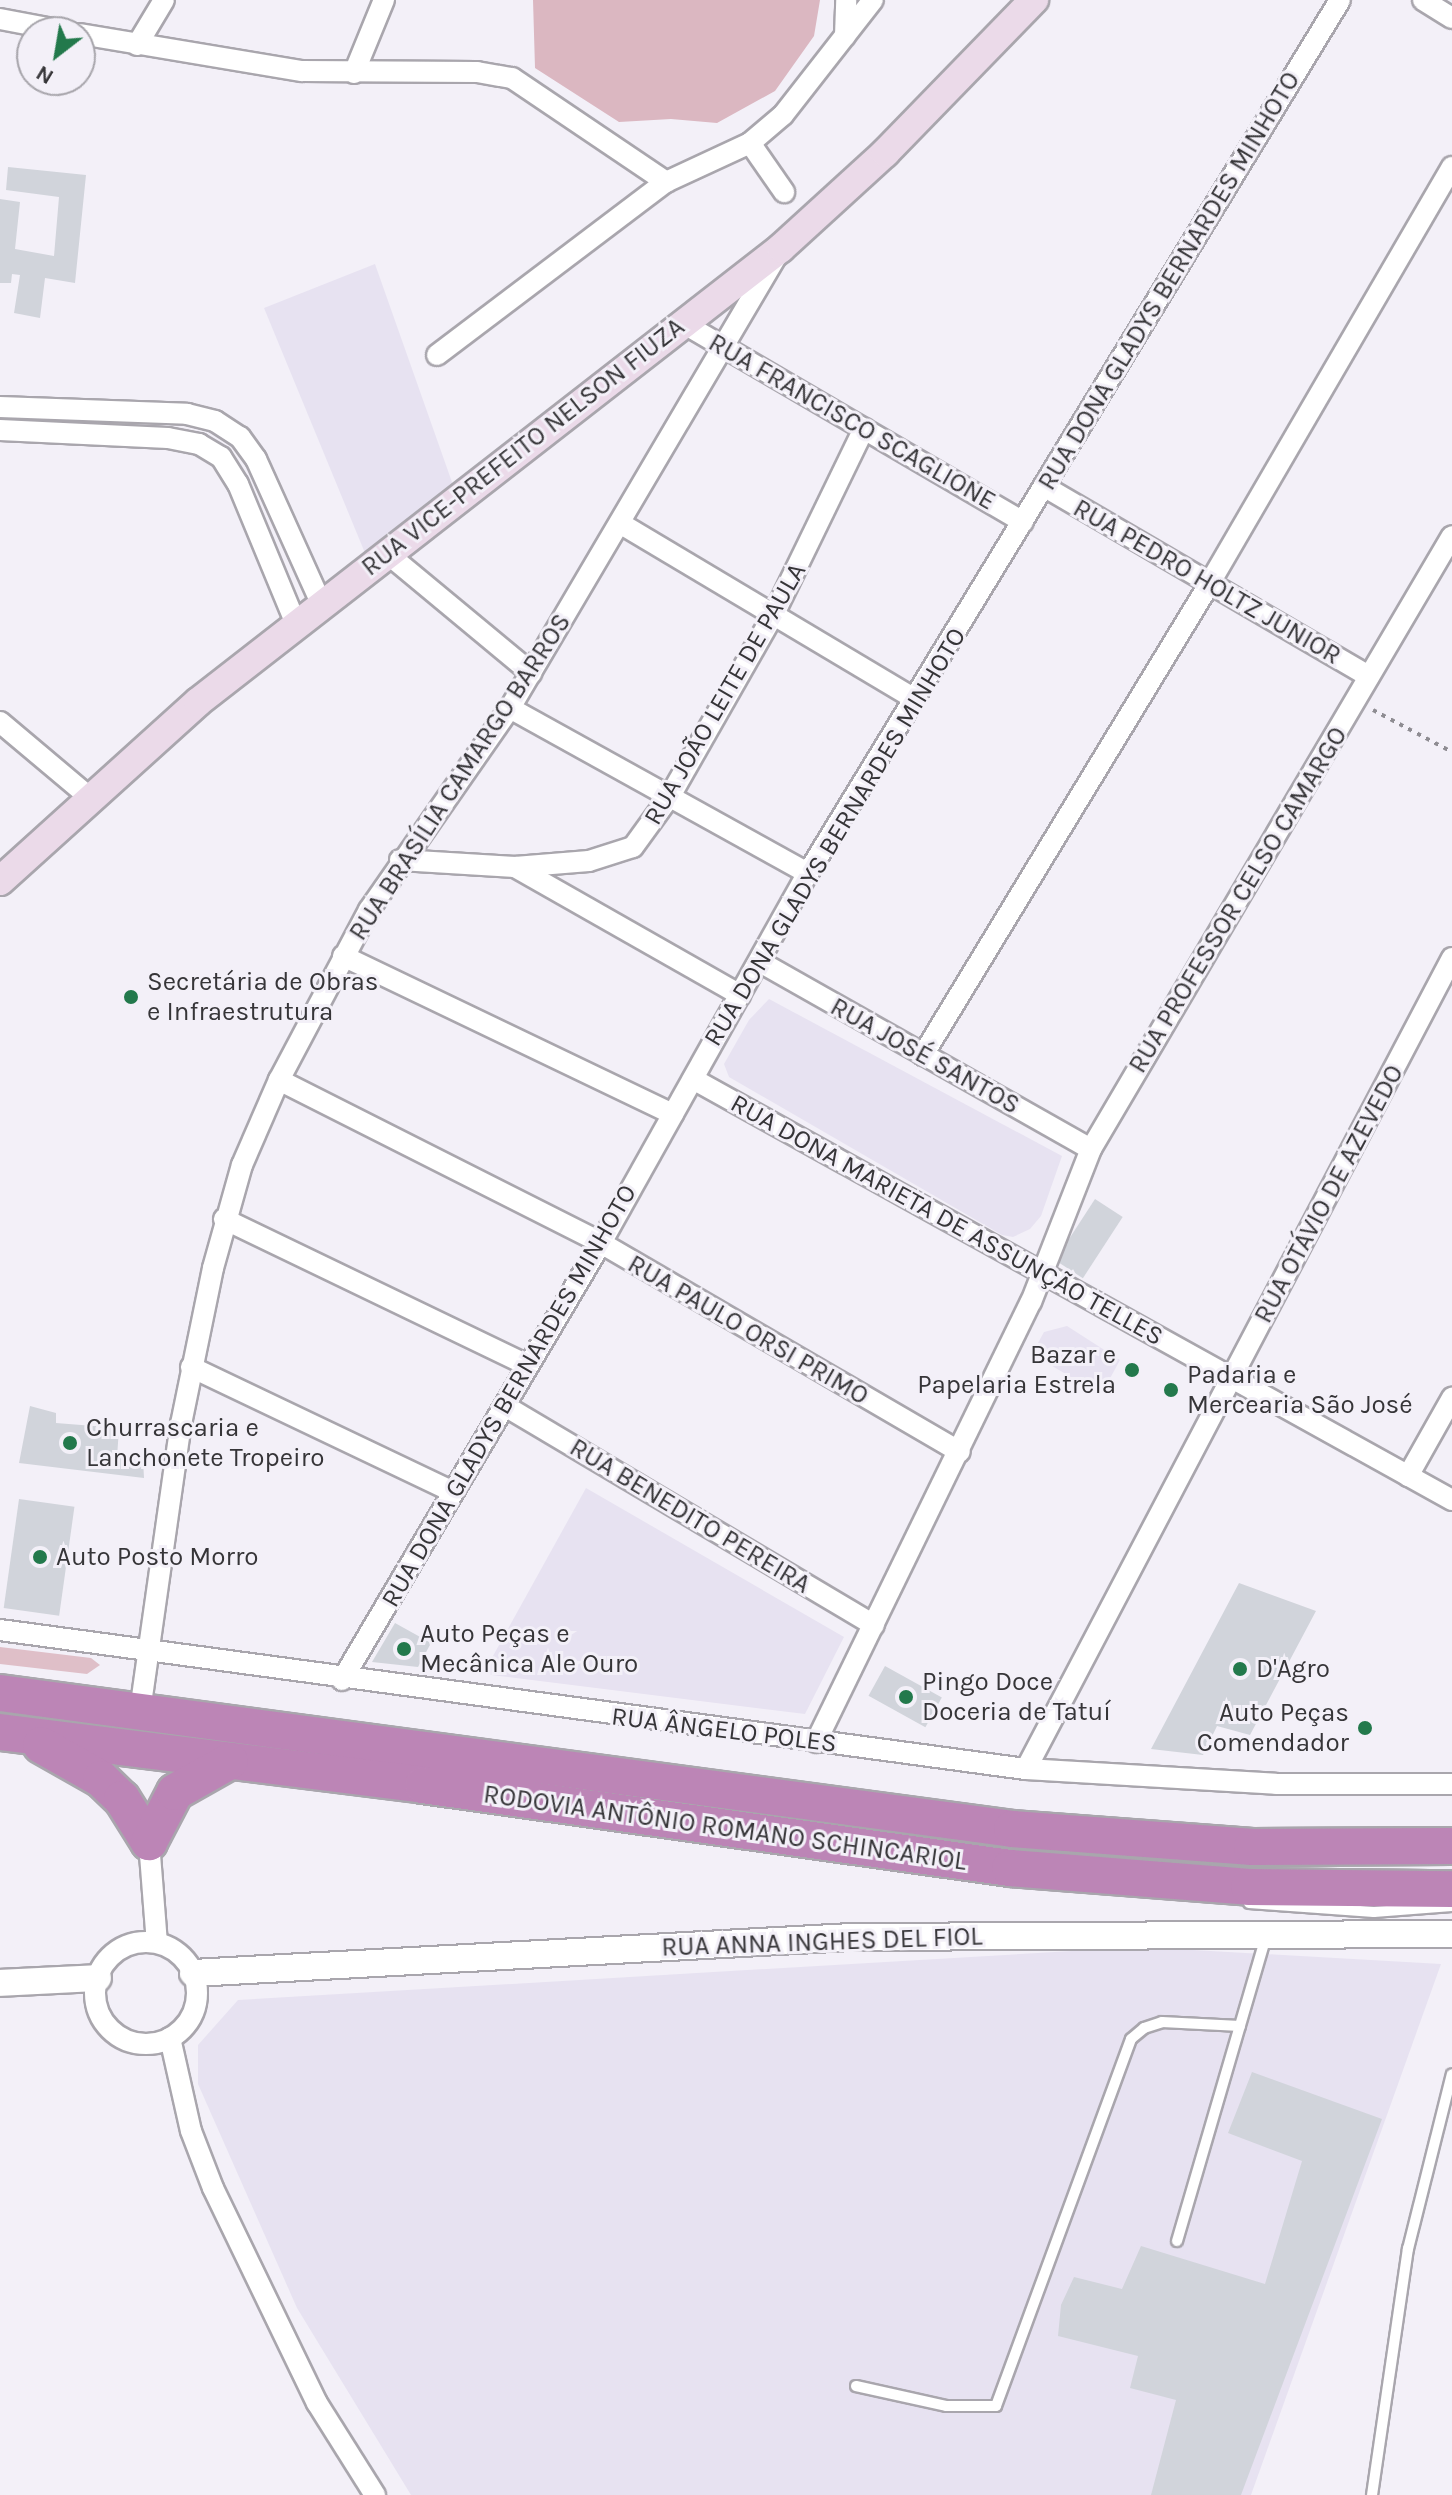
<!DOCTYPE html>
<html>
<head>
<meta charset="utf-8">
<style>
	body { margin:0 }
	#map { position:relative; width:1452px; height:2495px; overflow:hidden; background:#f3f0f8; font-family:Karla,sans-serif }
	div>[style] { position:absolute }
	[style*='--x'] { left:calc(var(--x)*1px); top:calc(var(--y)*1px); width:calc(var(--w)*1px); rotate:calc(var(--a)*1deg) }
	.built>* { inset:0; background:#e7e2f1 }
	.green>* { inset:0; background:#dfbfc8 }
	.forest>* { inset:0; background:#dbb7c1 }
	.building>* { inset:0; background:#d1d4db; transform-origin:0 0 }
	.path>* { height:4px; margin-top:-2px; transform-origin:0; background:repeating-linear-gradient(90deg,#8e8c92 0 4px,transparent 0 10px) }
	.roads { filter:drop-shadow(2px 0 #a9a6ad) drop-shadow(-2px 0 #a9a6ad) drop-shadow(0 2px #a9a6ad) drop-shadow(0 -2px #a9a6ad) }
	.service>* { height:10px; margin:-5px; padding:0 5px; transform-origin:5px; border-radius:5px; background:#fff }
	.minor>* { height:20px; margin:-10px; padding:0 10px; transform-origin:10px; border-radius:10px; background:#fff }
	.minor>.ring { margin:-10px; padding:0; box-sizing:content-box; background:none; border:20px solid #fff; border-radius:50% }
	.tertiary>* { height:26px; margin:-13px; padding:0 13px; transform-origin:13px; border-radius:13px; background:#fff }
	.secondary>* { height:28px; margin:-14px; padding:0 14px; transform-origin:14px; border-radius:14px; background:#ebdae9 }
	.motorway>* { height:36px; margin:-18px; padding:0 18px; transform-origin:18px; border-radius:18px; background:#bc85b6 }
	.dots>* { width:22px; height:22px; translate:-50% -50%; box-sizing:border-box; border:4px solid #f3f0f8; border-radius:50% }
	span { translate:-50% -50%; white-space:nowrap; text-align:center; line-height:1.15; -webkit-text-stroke:6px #f3f0f8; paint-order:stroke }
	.street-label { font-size:26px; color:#363538 }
	.poi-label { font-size:26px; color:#363538 }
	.left { translate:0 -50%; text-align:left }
	.right { translate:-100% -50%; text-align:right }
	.north { position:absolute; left:16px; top:16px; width:80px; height:80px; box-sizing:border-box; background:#f3f0f8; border:2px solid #a7a5ab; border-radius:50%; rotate:211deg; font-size:22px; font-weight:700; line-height:32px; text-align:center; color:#363538 }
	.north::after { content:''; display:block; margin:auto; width:28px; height:36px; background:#23794c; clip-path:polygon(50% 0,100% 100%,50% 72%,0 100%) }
</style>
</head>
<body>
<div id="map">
	<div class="built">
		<div style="clip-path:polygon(375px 264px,453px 485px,365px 553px,264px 308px)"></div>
		<div style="clip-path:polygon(769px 999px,1062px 1156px,1041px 1216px,1030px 1229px,1013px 1237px,1002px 1235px,729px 1077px,724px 1064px,749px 1020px)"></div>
		<div style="clip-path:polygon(1067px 1326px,1120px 1360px,1101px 1395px,1032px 1354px,1044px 1332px)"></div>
		<div style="clip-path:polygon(586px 1488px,844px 1637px,805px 1714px,483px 1674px)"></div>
		<div style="clip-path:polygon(1140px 1947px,1441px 1964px,1251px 2495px,411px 2495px,297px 2308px,198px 2084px,198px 2045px,238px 2000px)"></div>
	</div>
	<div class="green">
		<div style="clip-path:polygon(0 1647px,91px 1658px,100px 1665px,87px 1674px,0 1664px)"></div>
	</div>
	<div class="forest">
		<div style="clip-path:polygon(533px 0,820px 0,814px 36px,775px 91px,717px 123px,671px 119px,619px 122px,535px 68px)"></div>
	</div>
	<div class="building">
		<div style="clip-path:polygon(8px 167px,86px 175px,75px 283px,45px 278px,40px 318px,14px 313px,20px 275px,12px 274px,11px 283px,0 283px,0 199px,20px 202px,15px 249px,54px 256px,59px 197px,6px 190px)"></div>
		<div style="left:1095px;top:1199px;width:33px;height:73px;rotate:33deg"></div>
		<div style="clip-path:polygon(30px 1406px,56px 1413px,56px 1423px,119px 1428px,117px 1458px,143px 1459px,144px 1478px,19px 1463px)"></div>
		<div style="left:19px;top:1499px;width:56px;height:110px;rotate:8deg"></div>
		<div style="clip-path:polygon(1239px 1583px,1316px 1611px,1250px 1735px,1217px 1726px,1203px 1755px,1151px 1749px)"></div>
		<div style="clip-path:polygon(395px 1623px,431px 1643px,418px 1667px,372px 1662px)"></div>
		<div style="left:885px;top:1666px;width:65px;height:34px;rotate:29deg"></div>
		<div style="clip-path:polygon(1252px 2072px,1382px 2119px,1241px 2495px,1151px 2495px,1176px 2400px,1130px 2388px,1138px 2356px,1058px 2336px,1061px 2305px,1074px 2277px,1122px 2289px,1141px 2246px,1265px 2284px,1302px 2161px,1228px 2133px)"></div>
	</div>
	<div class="path">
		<div style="--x:1373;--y:710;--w:89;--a:28"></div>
	</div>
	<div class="roads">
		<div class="service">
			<div style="--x:1249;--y:1903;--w:125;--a:4.1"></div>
			<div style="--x:1374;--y:1912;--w:78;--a:-4.4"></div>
			<div style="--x:1177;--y:2241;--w:317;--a:-73.7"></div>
			<div style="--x:856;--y:2386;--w:92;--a:12.5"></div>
			<div style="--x:946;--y:2406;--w:50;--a:0"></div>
			<div style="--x:996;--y:2406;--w:391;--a:-69.8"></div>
			<div style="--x:1131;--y:2039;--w:17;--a:-40"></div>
			<div style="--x:1144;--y:2028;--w:19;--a:-18"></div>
			<div style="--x:1162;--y:2022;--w:78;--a:2.9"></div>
			<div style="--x:1372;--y:2495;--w:249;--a:-81.7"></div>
			<div style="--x:1408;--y:2249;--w:180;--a:-75.9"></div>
		</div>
		<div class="minor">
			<div style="--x:1423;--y:0;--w:34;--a:32"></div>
			<div style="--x:0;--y:19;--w:69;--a:10.8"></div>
			<div style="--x:80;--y:34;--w:225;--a:9.5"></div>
			<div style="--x:302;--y:71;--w:175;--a:0.3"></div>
			<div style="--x:477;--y:72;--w:36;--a:10"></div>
			<div style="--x:512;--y:78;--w:186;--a:34"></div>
			<div style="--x:845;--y:36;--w:36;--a:-88"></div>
			<div style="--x:137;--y:45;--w:52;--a:-59"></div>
			<div style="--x:354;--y:73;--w:79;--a:-67.7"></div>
			<div style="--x:750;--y:143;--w:60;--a:55.2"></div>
			<div style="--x:681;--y:322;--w:396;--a:30.3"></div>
			<div style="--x:437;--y:355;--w:287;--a:-37.1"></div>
			<div style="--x:666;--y:182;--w:93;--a:-24.9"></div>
			<div style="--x:750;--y:143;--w:43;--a:-40.3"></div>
			<div style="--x:783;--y:115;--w:146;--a:-52"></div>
			<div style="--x:0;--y:407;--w:187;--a:2.1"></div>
			<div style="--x:187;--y:414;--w:29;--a:14"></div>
			<div style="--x:215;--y:421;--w:30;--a:33"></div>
			<div style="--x:240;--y:437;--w:27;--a:54"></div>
			<div style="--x:256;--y:459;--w:160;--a:65.7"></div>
			<div style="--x:0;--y:430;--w:168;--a:2.7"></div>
			<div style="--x:168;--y:438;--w:32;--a:11"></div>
			<div style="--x:199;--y:444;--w:26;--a:31"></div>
			<div style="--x:221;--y:457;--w:32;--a:58"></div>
			<div style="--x:238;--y:484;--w:152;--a:67.5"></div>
			<div style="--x:1045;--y:487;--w:375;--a:30.3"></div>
			<div style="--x:623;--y:525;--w:340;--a:30.8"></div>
			<div style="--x:389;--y:555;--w:185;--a:39.7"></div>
			<div style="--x:510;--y:708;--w:341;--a:29"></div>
			<div style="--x:0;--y:722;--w:116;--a:40.1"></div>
			<div style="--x:400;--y:860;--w:115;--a:3.5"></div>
			<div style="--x:515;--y:867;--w:74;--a:-4.6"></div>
			<div style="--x:589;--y:861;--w:46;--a:-17.7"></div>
			<div style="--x:633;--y:847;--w:63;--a:-54"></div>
			<div style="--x:670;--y:796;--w:210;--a:-60.3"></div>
			<div style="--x:774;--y:614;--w:206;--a:-64.1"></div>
			<div style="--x:515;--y:867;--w:259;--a:29.6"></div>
			<div style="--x:343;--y:956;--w:366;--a:25.6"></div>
			<div style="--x:760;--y:962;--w:380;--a:29.5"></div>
			<div style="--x:923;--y:1055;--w:549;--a:-58.71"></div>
			<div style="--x:1208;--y:586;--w:485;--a:-59.8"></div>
			<div style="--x:693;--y:1079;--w:868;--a:29.02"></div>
			<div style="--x:279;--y:1080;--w:361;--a:26.8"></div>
			<div style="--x:601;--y:1243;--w:415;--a:30.2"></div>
			<div style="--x:224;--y:1219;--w:337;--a:25.7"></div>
			<div style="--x:191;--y:1367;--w:290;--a:25.5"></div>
			<div style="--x:505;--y:1406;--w:429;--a:30.7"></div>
			<div style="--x:1408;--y:1476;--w:90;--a:-60.6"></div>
			<div style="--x:0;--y:1630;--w:1035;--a:7.72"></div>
			<div style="--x:1026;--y:1769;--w:250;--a:3.4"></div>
			<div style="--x:1276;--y:1784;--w:176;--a:0"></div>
			<div style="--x:342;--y:1680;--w:508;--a:-59.35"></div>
			<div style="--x:601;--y:1243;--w:424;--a:-60.8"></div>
			<div style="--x:808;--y:873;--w:1022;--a:-58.64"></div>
			<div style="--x:140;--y:1711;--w:290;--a:-81.9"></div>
			<div style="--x:181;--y:1424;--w:159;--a:-78.4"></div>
			<div style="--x:213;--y:1268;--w:107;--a:-74.3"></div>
			<div style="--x:242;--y:1165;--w:93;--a:-66.5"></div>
			<div style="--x:279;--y:1080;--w:192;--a:-62.1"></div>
			<div style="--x:369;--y:910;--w:246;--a:-55.1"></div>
			<div style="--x:510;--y:708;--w:526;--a:-59.48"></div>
			<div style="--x:816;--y:1742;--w:490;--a:-64"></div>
			<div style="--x:1031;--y:1302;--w:164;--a:-68.6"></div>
			<div style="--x:1091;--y:1149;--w:711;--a:-59.51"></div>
			<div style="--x:1026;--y:1769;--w:916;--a:-62.29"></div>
			<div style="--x:149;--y:1842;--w:101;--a:85.5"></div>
			<div class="ring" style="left:95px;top:1942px;width:82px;height:82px"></div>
			<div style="--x:170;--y:2038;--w:95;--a:77.3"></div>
			<div style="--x:191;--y:2131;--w:61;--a:68.9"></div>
			<div style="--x:213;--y:2188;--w:239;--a:64.2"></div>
			<div style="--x:317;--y:2403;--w:109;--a:57.8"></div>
		</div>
		<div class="tertiary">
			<div style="--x:193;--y:1973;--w:660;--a:-3.13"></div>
			<div style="--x:852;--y:1937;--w:600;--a:-0.29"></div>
			<div style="--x:0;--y:1983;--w:98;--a:-2.9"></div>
		</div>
		<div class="secondary">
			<div style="--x:0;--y:881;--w:267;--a:-42.1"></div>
			<div style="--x:198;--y:702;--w:739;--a:-37.91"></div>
			<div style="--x:781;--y:248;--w:141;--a:-42.4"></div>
			<div style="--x:885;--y:153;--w:214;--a:-45.8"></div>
		</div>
		<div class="motorway">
			<div style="--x:0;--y:1693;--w:1021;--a:7.65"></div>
			<div style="--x:1012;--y:1829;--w:241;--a:4.3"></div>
			<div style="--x:1252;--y:1847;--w:200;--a:-0.3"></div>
			<div style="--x:0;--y:1732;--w:426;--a:7.1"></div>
			<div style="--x:423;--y:1785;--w:593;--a:8.05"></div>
			<div style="--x:1010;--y:1868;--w:240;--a:4.5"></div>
			<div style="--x:1249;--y:1887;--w:203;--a:0.6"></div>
			<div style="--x:41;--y:1745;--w:69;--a:29.5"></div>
			<div style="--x:101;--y:1779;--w:29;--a:44"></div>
			<div style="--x:122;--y:1799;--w:51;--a:57.9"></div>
			<div style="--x:149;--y:1842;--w:56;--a:-62.5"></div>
			<div style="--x:175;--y:1792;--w:63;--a:-29.4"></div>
		</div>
	</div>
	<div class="dots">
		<div style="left:131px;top:997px;background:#23794c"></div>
		<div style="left:1132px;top:1370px;background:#23794c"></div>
		<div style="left:1171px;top:1390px;background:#23794c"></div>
		<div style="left:70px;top:1443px;background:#23794c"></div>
		<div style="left:40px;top:1557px;background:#23794c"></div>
		<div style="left:404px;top:1649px;background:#23794c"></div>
		<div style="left:1240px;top:1669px;background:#23794c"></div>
		<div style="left:906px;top:1697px;background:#23794c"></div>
		<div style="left:1365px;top:1728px;background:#23794c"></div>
	</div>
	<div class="street-label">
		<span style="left:1169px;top:281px;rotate:-59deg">RUA DONA GLADYS BERNARDES MINHOTO</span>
		<span style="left:852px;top:422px;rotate:30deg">RUA FRANCISCO SCAGLIONE</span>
		<span style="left:523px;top:447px;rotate:-38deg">RUA VICE-PREFEITO NELSON FIUZA</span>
		<span style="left:1207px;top:582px;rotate:30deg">RUA PEDRO HOLTZ JUNIOR</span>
		<span style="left:725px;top:694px;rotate:-60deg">RUA JOÃO LEITE DE PAULA</span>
		<span style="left:460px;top:777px;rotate:-57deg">RUA BRASÍLIA CAMARGO BARROS</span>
		<span style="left:835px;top:837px;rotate:-59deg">RUA DONA GLADYS BERNARDES MINHOTO</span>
		<span style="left:1238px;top:900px;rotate:-59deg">RUA PROFESSOR CELSO CAMARGO</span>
		<span style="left:925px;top:1056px;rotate:29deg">RUA JOSÉ SANTOS</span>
		<span style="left:1329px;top:1194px;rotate:-62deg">RUA OTÁVIO DE AZEVEDO</span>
		<span style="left:947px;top:1220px;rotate:29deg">RUA DONA MARIETA DE ASSUNÇÃO TELLES</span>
		<span style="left:748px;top:1330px;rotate:30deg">RUA PAULO ORSI PRIMO</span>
		<span style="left:509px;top:1396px;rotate:-60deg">RUA DONA GLADYS BERNARDES MINHOTO</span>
		<span style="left:690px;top:1516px;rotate:31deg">RUA BENEDITO PEREIRA</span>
		<span style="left:724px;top:1730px;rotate:7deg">RUA ÂNGELO POLES</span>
		<span style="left:725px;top:1828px;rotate:8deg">RODOVIA ANTÔNIO ROMANO SCHINCARIOL</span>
		<span style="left:822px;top:1942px;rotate:-2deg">RUA ANNA INGHES DEL FIOL</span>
	</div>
	<div class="poi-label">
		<span class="left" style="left:147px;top:997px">Secretária de Obras<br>e Infraestrutura</span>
		<span class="right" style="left:1116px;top:1370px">Bazar e<br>Papelaria Estrela</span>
		<span class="left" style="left:1187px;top:1390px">Padaria e<br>Mercearia São José</span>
		<span class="left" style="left:86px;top:1443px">Churrascaria e<br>Lanchonete Tropeiro</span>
		<span class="left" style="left:56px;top:1557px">Auto Posto Morro</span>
		<span class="left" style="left:420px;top:1649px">Auto Peças e<br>Mecânica Ale Ouro</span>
		<span class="left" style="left:1256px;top:1669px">D'Agro</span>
		<span class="left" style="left:922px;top:1697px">Pingo Doce<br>Doceria de Tatuí</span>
		<span class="right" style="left:1349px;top:1728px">Auto Peças<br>Comendador</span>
	</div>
	<div class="north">N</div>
</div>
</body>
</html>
